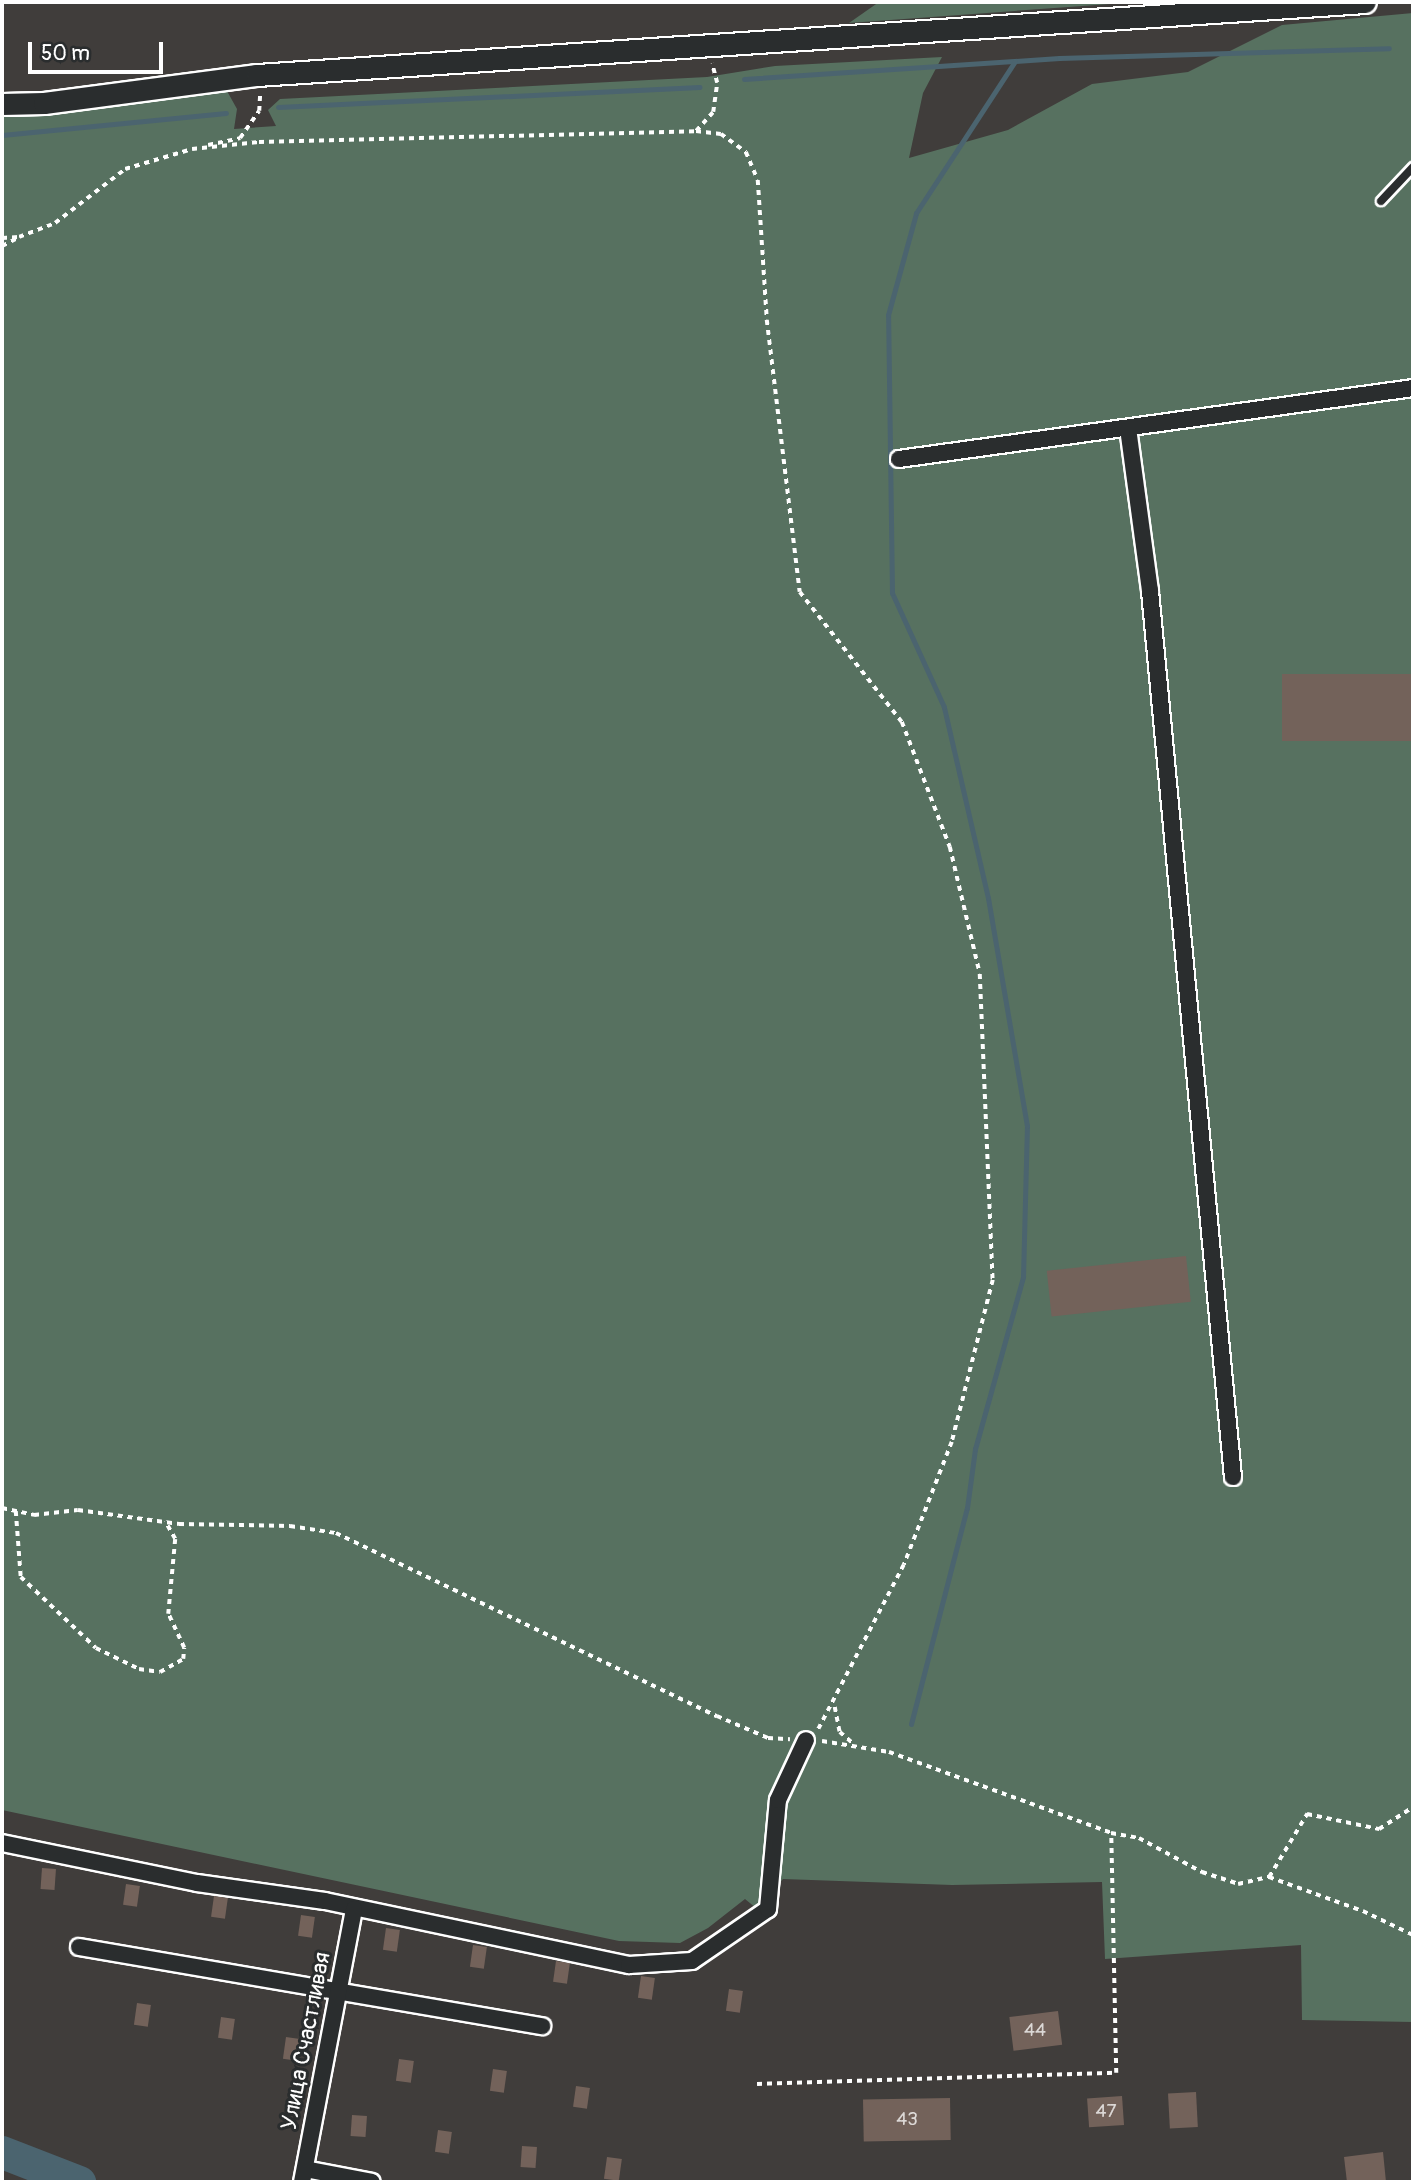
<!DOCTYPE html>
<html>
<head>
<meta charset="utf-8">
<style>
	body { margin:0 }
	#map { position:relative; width:1415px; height:2184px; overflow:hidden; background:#403d3b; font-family:Pangolin,sans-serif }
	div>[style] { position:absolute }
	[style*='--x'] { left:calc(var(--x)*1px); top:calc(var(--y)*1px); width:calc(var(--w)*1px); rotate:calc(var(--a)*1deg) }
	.green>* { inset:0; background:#577160 }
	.stream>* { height:5px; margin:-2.5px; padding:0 2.5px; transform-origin:2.5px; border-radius:2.5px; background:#4b646f }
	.river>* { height:33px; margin:-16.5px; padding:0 16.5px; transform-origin:16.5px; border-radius:16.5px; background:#4b646f }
	.building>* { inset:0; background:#73625a; transform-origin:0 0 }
	.path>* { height:3.5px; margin-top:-1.75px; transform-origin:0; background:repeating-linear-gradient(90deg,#fff 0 5px,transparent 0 10px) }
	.roads { filter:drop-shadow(2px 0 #fff) drop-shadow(-2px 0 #fff) drop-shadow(0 2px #fff) drop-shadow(0 -2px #fff) }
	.lane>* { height:8px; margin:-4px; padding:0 4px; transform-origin:4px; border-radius:4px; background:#2a2d2e }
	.street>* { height:16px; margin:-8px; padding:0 8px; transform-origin:8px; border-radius:8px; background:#2a2d2e }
	.secondary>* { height:21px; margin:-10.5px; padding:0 10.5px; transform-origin:10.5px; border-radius:10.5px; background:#2a2d2e }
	span { translate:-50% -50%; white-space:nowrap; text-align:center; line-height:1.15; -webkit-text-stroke:6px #2a2d2e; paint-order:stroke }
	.number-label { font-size:19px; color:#dcd8d6 }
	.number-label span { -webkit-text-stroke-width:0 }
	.street-label { font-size:23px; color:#fff }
	.frame { position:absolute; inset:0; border:4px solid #fff; pointer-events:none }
	.scale { position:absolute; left:28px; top:42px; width:135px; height:32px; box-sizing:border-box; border:4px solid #fff; border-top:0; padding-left:9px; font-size:21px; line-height:24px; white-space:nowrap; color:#fff; -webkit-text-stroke:5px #2a2d2e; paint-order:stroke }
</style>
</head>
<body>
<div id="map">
	<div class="green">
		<div style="clip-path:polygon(879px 2px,1138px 2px,849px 23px)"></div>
		<div style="clip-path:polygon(1413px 13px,1413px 2022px,1302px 2020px,1301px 1945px,1105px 1959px,1102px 1882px,952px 1885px,783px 1879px,756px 1908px,745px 1899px,708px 1928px,680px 1943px,619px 1941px,2px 1810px,2px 114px,227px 91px,237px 109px,234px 129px,276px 126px,268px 110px,280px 99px,707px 77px,775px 66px,942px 57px,923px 93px,909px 158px,1008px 130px,1092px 84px,1188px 72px,1282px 25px)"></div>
	</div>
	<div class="stream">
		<div style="--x:744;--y:79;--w:316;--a:-3.8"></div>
		<div style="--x:1059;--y:58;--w:330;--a:-1.7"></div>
		<div style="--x:278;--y:107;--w:422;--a:-2.7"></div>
		<div style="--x:2;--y:135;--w:225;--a:-5.6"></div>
		<div style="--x:911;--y:1724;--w:223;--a:-75.5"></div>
		<div style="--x:967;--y:1508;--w:60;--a:-82.3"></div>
		<div style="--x:975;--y:1449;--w:179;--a:-74.4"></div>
		<div style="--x:1023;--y:1277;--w:151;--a:-88.5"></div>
		<div style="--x:1027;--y:1126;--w:231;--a:-99.7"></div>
		<div style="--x:988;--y:898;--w:196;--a:-103"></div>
		<div style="--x:944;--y:707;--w:125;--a:-114.5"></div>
		<div style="--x:892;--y:593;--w:278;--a:-90.8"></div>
		<div style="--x:888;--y:315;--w:106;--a:-74.6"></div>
		<div style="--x:916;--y:213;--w:181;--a:-56.9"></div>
	</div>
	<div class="river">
		<div style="--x:2;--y:2152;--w:83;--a:21.3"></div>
	</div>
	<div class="building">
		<div style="left:1413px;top:674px;width:67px;height:131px;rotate:90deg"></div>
		<div style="left:1186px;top:1256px;width:46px;height:140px;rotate:84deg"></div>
		<div style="left:42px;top:1868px;width:14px;height:21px;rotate:4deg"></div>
		<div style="left:126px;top:1884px;width:14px;height:21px;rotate:8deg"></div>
		<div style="left:214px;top:1896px;width:14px;height:21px;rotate:8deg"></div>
		<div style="left:301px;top:1915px;width:14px;height:21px;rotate:8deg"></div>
		<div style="left:386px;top:1928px;width:14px;height:22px;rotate:8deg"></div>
		<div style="left:473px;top:1945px;width:14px;height:22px;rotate:8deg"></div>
		<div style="left:556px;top:1961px;width:14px;height:21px;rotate:8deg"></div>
		<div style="left:641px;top:1976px;width:14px;height:22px;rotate:8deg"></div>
		<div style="left:729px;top:1989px;width:14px;height:22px;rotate:8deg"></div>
		<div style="left:137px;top:2003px;width:14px;height:22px;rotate:8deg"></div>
		<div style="left:1058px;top:2011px;width:34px;height:49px;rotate:83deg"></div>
		<div style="left:221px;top:2017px;width:14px;height:21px;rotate:8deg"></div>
		<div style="left:286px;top:2037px;width:14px;height:22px;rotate:8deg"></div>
		<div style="left:399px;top:2059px;width:15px;height:22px;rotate:8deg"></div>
		<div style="left:493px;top:2069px;width:14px;height:22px;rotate:8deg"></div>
		<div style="left:576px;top:2086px;width:14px;height:21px;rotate:8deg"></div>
		<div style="left:1196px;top:2092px;width:35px;height:28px;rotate:87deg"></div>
		<div style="left:1122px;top:2096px;width:29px;height:35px;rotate:86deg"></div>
		<div style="left:950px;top:2098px;width:42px;height:87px;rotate:89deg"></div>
		<div style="left:352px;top:2115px;width:15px;height:21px;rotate:4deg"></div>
		<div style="left:438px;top:2130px;width:14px;height:22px;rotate:8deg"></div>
		<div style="left:522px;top:2146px;width:15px;height:21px;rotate:4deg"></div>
		<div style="clip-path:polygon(1383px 2152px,1386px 2182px,1347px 2182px,1344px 2157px)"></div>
		<div style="left:607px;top:2157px;width:15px;height:22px;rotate:8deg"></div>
	</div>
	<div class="path">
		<div style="--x:696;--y:131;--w:25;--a:-48"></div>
		<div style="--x:713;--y:112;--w:29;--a:-82"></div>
		<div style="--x:717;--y:83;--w:20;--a:-105"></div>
		<div style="--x:208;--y:145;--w:33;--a:-12"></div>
		<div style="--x:240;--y:138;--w:33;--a:-55"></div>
		<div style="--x:259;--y:111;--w:17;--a:-87"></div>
		<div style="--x:2;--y:238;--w:17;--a:-3"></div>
		<div style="--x:19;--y:237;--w:39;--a:-21"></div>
		<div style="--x:55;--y:223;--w:88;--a:-37.6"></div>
		<div style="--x:125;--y:169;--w:70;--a:-16.6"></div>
		<div style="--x:192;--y:149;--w:67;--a:-6"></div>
		<div style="--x:259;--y:142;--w:437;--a:-1.4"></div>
		<div style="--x:696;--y:131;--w:25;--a:7"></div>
		<div style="--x:721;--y:134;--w:31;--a:36"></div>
		<div style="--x:746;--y:152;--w:30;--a:67"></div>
		<div style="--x:758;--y:180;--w:140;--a:86.3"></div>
		<div style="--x:767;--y:320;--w:274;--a:83.1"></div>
		<div style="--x:800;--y:592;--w:165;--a:51.9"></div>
		<div style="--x:902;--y:722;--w:134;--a:69"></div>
		<div style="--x:950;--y:847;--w:130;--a:76.7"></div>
		<div style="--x:980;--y:974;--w:306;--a:87.6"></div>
		<div style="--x:993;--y:1280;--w:167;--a:104.2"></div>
		<div style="--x:952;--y:1442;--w:132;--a:111.3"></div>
		<div style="--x:904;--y:1565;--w:186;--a:117.5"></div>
		<div style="--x:2;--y:246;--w:18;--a:-27"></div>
		<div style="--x:2;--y:1508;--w:33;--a:12"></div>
		<div style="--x:34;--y:1515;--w:44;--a:-6.5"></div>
		<div style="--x:78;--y:1510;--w:102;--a:7.9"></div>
		<div style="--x:179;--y:1524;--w:111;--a:1"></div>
		<div style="--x:290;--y:1526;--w:47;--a:8.7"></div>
		<div style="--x:336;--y:1533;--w:423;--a:25.7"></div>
		<div style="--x:717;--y:1716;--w:56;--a:23.3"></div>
		<div style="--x:768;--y:1738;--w:22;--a:3"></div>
		<div style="--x:16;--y:1511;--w:66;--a:85.7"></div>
		<div style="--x:21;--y:1577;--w:103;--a:43.4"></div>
		<div style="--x:96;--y:1648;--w:48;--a:26"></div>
		<div style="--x:139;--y:1669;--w:21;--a:8"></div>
		<div style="--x:160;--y:1672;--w:26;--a:-29"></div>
		<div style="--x:183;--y:1659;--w:11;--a:-85"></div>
		<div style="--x:184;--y:1648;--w:38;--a:-115"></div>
		<div style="--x:168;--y:1614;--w:75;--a:-84.7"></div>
		<div style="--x:175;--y:1539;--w:20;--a:-120"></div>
		<div style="--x:835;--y:1707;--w:25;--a:79"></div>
		<div style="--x:840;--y:1732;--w:18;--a:41"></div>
		<div style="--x:822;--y:1741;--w:68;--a:9.3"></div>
		<div style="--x:889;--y:1752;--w:236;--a:20"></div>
		<div style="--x:1111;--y:1833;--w:28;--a:10"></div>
		<div style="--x:1139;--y:1838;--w:72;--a:28.4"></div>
		<div style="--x:1202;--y:1872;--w:38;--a:18"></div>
		<div style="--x:1238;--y:1884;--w:32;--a:-13"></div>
		<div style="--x:1269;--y:1877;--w:74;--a:-58.9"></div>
		<div style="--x:1307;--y:1814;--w:74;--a:11.8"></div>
		<div style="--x:1379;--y:1829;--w:40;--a:-32.9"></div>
		<div style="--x:1269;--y:1877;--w:100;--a:19.9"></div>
		<div style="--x:1363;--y:1911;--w:55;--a:25.6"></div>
		<div style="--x:757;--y:2084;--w:359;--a:-1.8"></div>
		<div style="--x:1116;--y:2073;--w:240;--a:-91.2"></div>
	</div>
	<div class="roads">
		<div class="lane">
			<div style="--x:1381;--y:201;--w:47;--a:-46.7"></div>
		</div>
		<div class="street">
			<div style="--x:1128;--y:428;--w:164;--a:82.3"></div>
			<div style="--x:1150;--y:591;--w:890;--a:84.65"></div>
			<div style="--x:899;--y:459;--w:519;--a:-7.86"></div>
			<div style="--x:2;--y:1843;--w:199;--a:11.6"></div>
			<div style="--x:197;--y:1883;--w:129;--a:8"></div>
			<div style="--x:325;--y:1901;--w:311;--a:11.9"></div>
			<div style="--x:629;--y:1965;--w:63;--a:-3.6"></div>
			<div style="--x:692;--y:1961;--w:92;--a:-34.4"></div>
			<div style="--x:768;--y:1909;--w:109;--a:-84.8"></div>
			<div style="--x:778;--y:1800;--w:66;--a:-65"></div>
			<div style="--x:79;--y:1947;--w:470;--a:9.7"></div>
			<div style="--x:305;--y:2169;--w:68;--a:11"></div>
			<div style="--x:302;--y:2182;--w:278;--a:-79.2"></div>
		</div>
		<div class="secondary">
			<div style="--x:2;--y:104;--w:42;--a:-1.4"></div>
			<div style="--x:44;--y:103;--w:215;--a:-7.5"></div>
			<div style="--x:257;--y:75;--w:1110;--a:-3.77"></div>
		</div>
	</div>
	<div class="number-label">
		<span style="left:1035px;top:2031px">44</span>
		<span style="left:1106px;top:2112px">47</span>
		<span style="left:907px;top:2120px">43</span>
	</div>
	<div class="street-label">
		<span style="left:306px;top:2041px;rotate:-79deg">Улица Счастливая</span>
	</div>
	<div class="frame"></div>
	<div class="scale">50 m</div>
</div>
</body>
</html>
